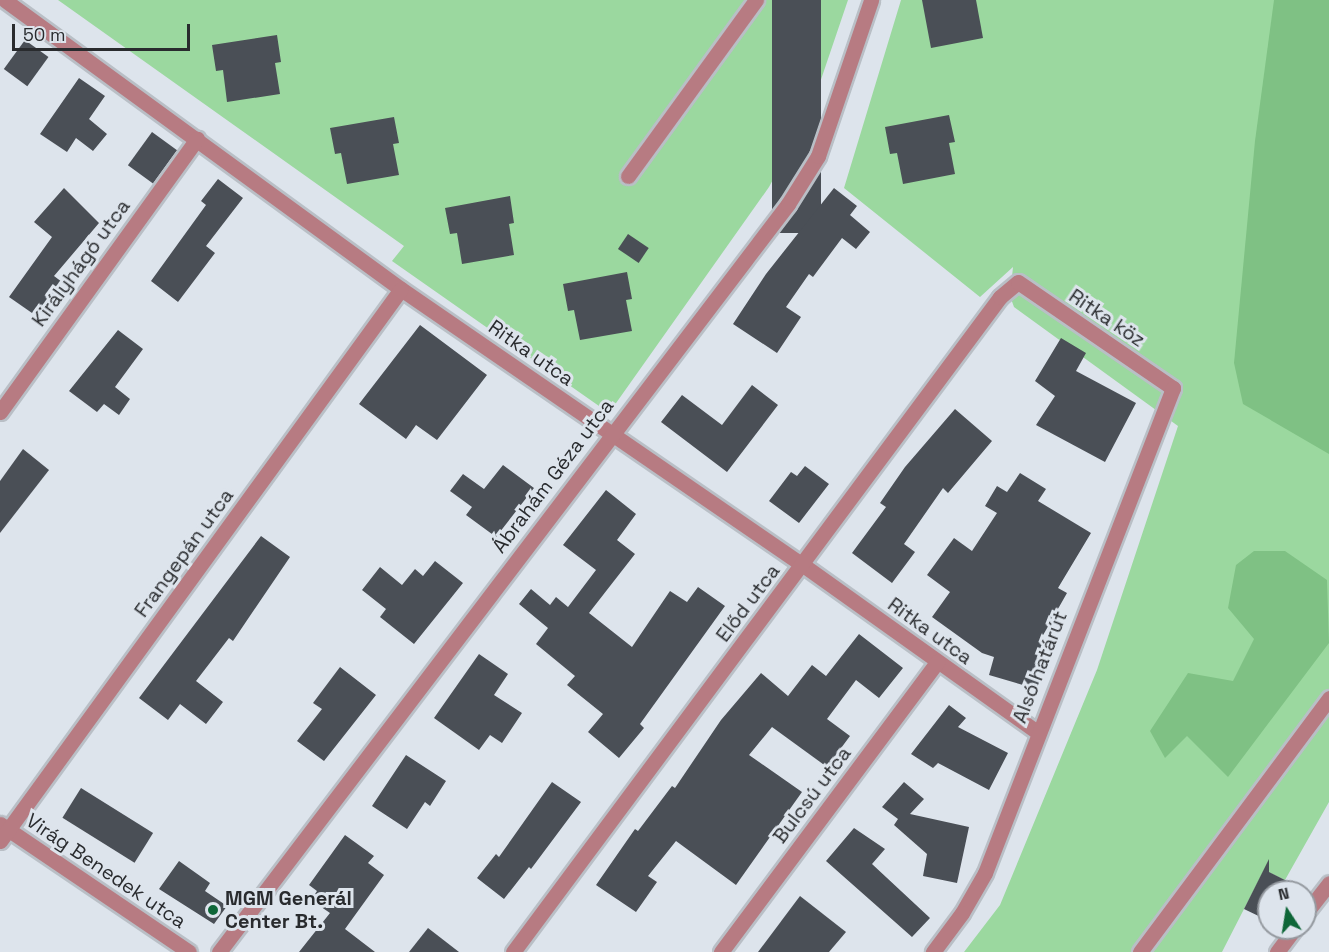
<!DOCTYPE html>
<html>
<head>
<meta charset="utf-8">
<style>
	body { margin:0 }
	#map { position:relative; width:1329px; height:952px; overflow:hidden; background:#dde4ec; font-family:"Space Grotesk",sans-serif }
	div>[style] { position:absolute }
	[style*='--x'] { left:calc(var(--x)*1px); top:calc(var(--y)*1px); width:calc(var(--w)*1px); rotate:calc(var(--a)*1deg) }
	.green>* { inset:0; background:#9bd89f }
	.forest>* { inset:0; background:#7fc184 }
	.building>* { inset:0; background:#4a4f56; transform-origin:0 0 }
	.roads { filter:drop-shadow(2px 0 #b9bfc6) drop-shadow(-2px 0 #b9bfc6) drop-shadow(0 2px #b9bfc6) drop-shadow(0 -2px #b9bfc6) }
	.minor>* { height:15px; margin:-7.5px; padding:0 7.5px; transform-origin:7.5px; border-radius:7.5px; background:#b77b82 }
	.dots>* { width:16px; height:16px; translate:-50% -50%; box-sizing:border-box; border:3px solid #dde4ec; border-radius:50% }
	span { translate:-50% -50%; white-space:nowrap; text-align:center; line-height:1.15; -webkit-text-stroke:6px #dde4ec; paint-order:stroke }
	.street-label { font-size:20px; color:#292b2e }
	.poi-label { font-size:20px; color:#292b2e; font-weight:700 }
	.left { translate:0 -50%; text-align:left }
	.north { position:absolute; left:1257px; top:880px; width:60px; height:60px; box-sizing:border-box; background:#dde4ec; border:2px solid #959aa0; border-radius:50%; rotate:348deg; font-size:16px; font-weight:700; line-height:24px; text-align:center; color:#292b2e }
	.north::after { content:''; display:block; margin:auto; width:21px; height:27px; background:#0e6638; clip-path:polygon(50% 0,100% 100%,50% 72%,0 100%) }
	.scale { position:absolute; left:12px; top:24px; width:178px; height:27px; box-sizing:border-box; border:3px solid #292b2e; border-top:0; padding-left:8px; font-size:18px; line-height:21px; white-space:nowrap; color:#292b2e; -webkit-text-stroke:4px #dde4ec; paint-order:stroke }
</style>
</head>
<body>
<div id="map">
	<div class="green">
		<div style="clip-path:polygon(58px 0,848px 0,811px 109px,769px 187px,609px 413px,392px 261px,404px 246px)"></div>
		<div style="clip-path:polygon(901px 0,1329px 0,1329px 802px,1285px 880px,1264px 870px,1222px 952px,964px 952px,1000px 905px,1097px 670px,1178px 426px,1014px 307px,1010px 296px,1013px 267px,980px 297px,844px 188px)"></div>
	</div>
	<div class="forest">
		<div style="clip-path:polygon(1274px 0,1329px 0,1329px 454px,1243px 404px,1234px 363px,1255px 141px)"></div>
		<div style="clip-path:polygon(1254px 551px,1285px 551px,1327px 580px,1329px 643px,1228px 777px,1187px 736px,1165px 758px,1150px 731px,1188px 673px,1233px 681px,1254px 639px,1228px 608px,1236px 565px)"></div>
	</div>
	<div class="building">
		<div style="left:772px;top:0;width:49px;height:233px"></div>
		<div style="clip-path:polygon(922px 0,976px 0,983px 38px,931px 48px)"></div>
		<div style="clip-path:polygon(277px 35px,281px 62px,275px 63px,280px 94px,227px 102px,223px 70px,216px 71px,212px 45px)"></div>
		<div style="left:25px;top:40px;width:29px;height:36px;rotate:36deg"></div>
		<div style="clip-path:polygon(79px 78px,105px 96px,89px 119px,107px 134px,93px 151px,76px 138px,67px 152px,40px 134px)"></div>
		<div style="clip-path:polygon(949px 115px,955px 142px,949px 143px,955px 174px,903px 184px,897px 153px,890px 154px,885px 127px)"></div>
		<div style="clip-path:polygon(394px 117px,399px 143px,393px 144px,399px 175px,347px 184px,341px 153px,335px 154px,330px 128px)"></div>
		<div style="left:152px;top:132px;width:31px;height:41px;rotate:36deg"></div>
		<div style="clip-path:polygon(218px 179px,243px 198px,206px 246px,215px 253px,178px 302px,151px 281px,206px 205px,201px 201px)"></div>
		<div style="clip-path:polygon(64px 188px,99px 223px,54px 276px,66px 285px,45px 315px,36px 308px,32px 313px,9px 297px,52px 237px,34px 222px)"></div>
		<div style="clip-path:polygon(834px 188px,857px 206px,850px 215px,870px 232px,856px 249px,842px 238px,813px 277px,809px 274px,786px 307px,801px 317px,777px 353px,733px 324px,766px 274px)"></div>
		<div style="clip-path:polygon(510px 196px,514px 223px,509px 224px,514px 255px,462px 264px,457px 233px,450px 234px,445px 208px)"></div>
		<div style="left:628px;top:234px;width:25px;height:18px;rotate:34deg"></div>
		<div style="clip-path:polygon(627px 272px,632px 299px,626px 300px,632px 331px,580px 340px,574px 310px,568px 311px,563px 284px)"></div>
		<div style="clip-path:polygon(420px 325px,487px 375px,437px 440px,416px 425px,406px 439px,359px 404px)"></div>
		<div style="clip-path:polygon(118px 330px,143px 349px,115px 387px,130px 399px,119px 415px,104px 404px,97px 412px,69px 391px)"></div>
		<div style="clip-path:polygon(1061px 338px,1086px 353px,1076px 371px,1136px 403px,1105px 462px,1036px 425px,1055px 396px,1035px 381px)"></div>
		<div style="clip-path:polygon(752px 385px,778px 405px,727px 472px,661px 422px,682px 395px,722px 425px)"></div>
		<div style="clip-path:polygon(955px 409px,992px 441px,948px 493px,943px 488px,904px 544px,915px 552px,892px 583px,852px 553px,886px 507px,880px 503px,905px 467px)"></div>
		<div style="clip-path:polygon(23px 449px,49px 470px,0 533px,0 481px)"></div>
		<div style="clip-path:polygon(503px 465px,534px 488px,496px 537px,466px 515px,472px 507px,450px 491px,463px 474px,484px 489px)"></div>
		<div style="clip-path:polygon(805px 466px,829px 484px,799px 523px,769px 501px,791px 472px,797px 476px)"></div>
		<div style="clip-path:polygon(1020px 473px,1046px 489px,1038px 501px,1091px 533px,1058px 588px,1067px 593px,1042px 637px,1051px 640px,1037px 689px,989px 675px,994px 657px,982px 653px,932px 617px,950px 592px,927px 575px,954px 538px,972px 551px,997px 513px,985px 506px,997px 486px,1007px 492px)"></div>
		<div style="clip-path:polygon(606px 490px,636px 514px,617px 540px,635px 554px,589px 613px,632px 647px,670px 591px,687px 602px,698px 587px,725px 606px,640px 724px,644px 728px,619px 758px,588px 732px,603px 714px,567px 685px,575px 676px,536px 644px,548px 628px,519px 604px,531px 589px,550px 605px,556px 597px,568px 607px,596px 570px,563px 545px)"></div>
		<div style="clip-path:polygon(261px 536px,290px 557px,233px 641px,229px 638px,196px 681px,223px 702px,206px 724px,180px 704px,168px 720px,139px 698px)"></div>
		<div style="clip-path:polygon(435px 561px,463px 583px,414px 644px,380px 617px,386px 609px,362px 590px,380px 567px,402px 585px,415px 569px,423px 576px)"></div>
		<div style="clip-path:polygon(859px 634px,903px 668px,879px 698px,856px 680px,827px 719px,850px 736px,827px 767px,772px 727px,749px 755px,802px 792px,736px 885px,676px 841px,648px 876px,657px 882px,636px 912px,596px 885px,635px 829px,638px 831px,672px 786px,675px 788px,721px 720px,761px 673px,788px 696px,812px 665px,826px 676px)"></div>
		<div style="clip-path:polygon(479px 654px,508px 674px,494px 695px,522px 713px,502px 743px,490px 735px,479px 750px,434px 718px)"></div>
		<div style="clip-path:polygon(340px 667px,376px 695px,324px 761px,297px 741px,322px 709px,313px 703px)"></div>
		<div style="clip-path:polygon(949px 705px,966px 718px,958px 727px,1008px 753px,989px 790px,938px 763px,933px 768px,911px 754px)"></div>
		<div style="clip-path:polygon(406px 755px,446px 781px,430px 806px,425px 802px,407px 829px,372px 806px)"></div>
		<div style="clip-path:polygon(552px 782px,581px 802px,531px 869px,529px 867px,504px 899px,477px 878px,496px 854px,499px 857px)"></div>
		<div style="clip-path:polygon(904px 782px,924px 799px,910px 814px,969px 827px,957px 883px,923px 876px,927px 854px,894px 825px,898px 819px,882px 807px)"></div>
		<div style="left:81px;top:788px;width:85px;height:35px;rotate:32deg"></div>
		<div style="clip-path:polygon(854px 828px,885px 849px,872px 864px,930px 918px,912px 937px,826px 861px)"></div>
		<div style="clip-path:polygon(345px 835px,374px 856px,368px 863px,384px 875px,345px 929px,375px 952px,299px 952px,330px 913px,311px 900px,317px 891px,309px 885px)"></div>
		<div style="clip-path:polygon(1269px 859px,1269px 872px,1309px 892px,1269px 892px,1269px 921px,1244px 909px)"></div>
		<div style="clip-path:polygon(179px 861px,210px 883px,205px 891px,227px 906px,214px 924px,159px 889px)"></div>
		<div style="clip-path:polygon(800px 896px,846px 932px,829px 952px,758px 952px)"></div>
		<div style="clip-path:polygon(428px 928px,459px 952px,409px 952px)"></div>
	</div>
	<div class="roads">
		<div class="minor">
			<div style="--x:6;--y:1;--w:489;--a:36.1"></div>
			<div style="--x:401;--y:289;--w:488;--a:34.5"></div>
			<div style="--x:803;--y:565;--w:287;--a:35.5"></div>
			<div style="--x:628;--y:176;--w:218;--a:-54"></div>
			<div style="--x:0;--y:412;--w:337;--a:-54.2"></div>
			<div style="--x:0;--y:824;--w:228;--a:34.1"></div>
			<div style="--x:0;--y:841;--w:682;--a:-54"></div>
			<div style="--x:1305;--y:914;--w:39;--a:-52"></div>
			<div style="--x:219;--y:952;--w:940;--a:-52.74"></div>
			<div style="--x:788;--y:204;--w:57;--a:-58"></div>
			<div style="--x:818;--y:156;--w:165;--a:-71.2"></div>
			<div style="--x:513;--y:952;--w:816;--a:-53.37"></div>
			<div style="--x:1000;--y:297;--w:23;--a:-40"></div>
			<div style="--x:1018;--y:282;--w:188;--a:34.4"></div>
			<div style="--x:1173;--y:388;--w:520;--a:111.19"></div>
			<div style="--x:985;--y:873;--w:46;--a:119.9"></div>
			<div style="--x:962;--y:913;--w:49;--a:126.6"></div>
			<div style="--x:721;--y:952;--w:362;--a:-53.3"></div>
			<div style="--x:1140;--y:952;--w:317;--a:-53.3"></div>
			<div style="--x:1277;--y:952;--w:30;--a:-53"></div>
		</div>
	</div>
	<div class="dots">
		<div style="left:213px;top:910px;background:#0e6638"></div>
	</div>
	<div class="street-label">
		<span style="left:81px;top:263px;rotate:-54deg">Királyhágó utca</span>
		<span style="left:1107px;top:318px;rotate:34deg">Ritka köz</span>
		<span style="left:531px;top:353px;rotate:35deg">Ritka utca</span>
		<span style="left:553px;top:476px;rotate:-53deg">Ábrahám Géza utca</span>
		<span style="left:184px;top:553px;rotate:-54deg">Frangepán utca</span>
		<span style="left:748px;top:603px;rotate:-53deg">Előd utca</span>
		<span style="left:930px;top:631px;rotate:36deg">Ritka utca</span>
		<span style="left:1040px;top:667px;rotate:-69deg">Alsó határút</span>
		<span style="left:812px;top:795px;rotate:-53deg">Bulcsú utca</span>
		<span style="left:106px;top:871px;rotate:34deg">Virág Benedek utca</span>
	</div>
	<div class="poi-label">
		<span class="left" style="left:225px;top:910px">MGM Generál<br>Center Bt.</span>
	</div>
	<div class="north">N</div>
	<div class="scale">50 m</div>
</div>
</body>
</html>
